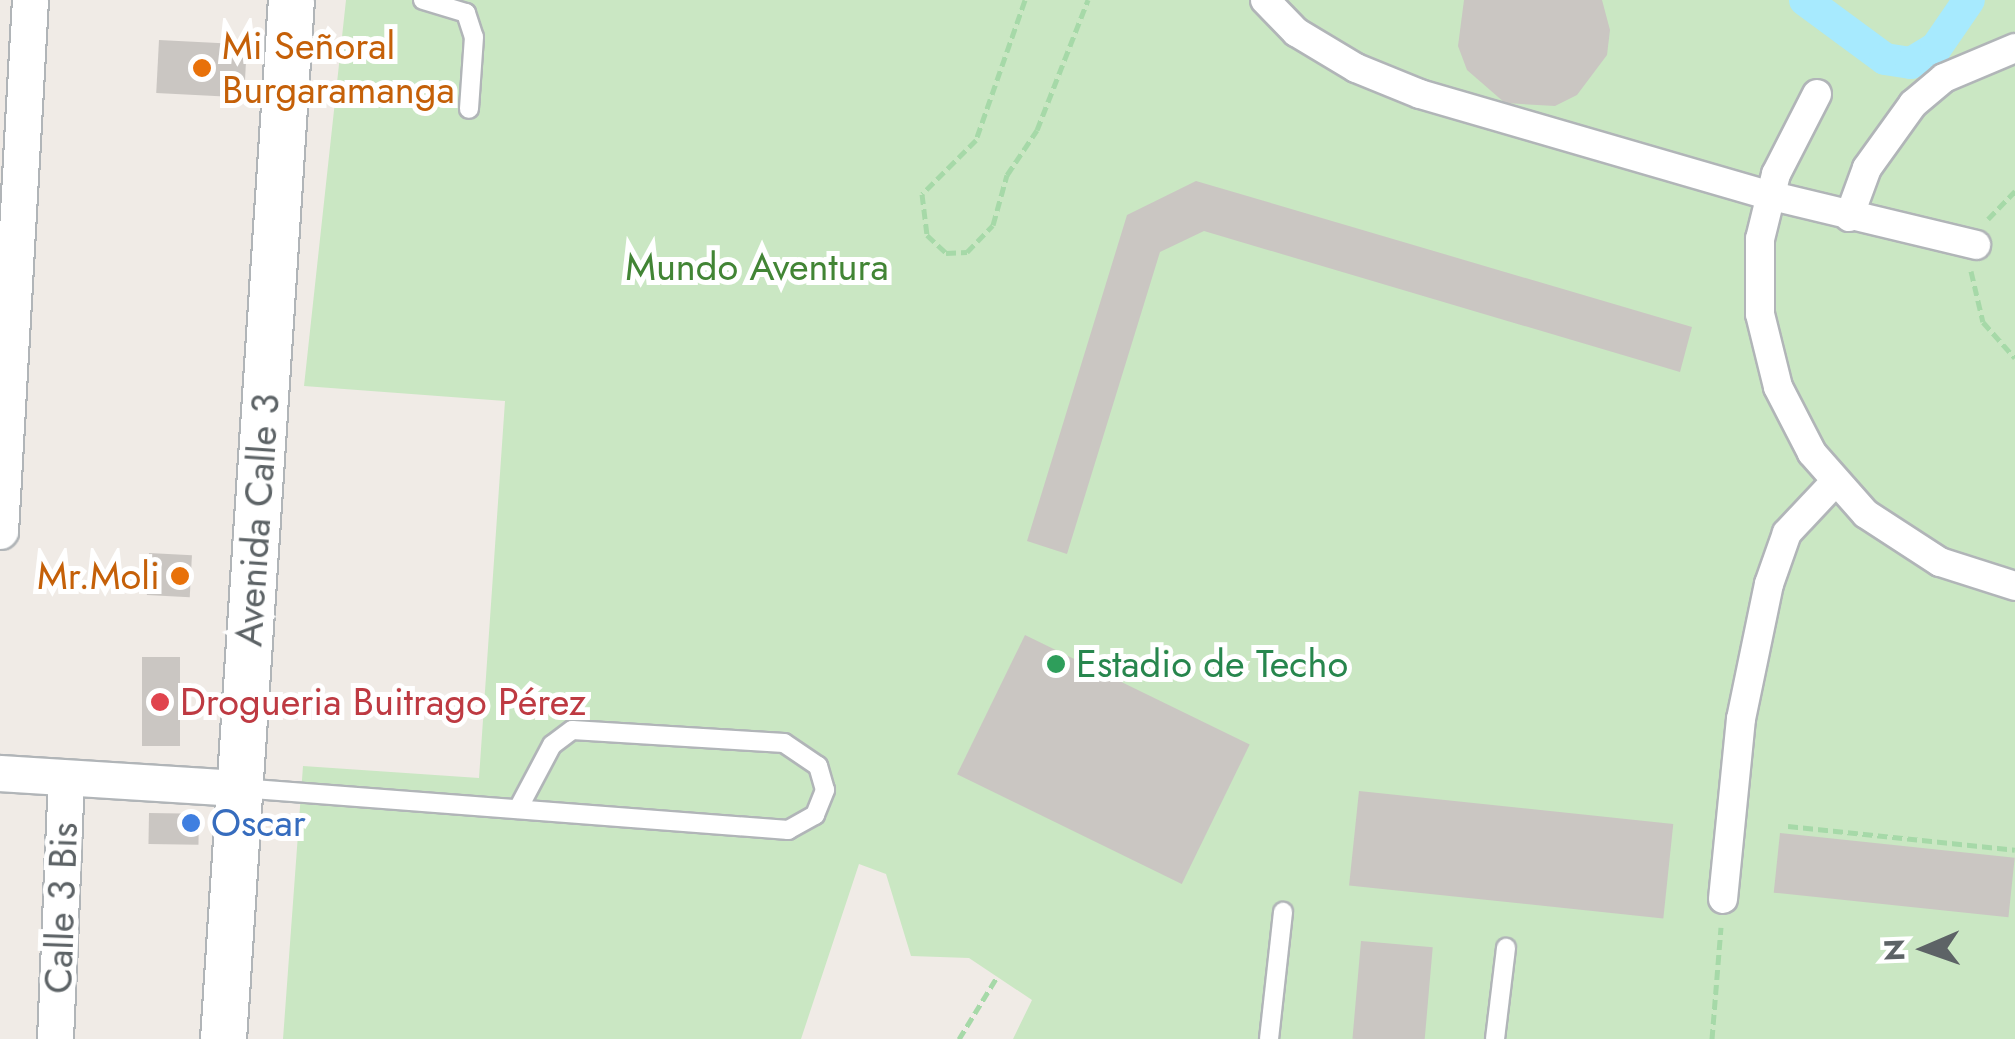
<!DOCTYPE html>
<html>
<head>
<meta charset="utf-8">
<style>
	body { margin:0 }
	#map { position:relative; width:2015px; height:1039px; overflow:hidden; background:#f0ebe6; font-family:Jost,sans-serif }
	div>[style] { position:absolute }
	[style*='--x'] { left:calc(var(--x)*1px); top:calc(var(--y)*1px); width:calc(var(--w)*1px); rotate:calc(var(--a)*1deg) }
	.green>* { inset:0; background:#cae7c3 }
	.canal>* { height:32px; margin:-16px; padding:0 16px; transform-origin:16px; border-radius:16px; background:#a7eafe }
	.building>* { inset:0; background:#cac6c2; transform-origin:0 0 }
	.path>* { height:5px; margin-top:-2.5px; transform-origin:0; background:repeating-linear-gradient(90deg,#a6d9a8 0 10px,transparent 0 15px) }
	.roads { filter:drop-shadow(2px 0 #b1b5b8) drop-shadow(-2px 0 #b1b5b8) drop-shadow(0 2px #b1b5b8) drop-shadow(0 -2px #b1b5b8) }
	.service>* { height:18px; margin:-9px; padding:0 9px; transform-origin:9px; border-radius:9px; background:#fff }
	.pedestrian>* { height:28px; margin:-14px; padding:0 14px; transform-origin:14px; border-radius:14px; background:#fff }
	.minor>* { height:35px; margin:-17.5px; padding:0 17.5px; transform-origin:17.5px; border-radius:17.5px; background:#fff }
	.tertiary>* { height:45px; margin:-22.5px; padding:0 22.5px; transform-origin:22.5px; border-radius:22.5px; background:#fff }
	.dots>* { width:28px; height:28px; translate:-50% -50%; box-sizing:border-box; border:5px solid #fff; border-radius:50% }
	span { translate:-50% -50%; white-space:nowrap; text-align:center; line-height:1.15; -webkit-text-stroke:10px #fff; paint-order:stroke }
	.food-label { font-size:38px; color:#c56008 }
	.left { translate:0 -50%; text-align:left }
	.right { translate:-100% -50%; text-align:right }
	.park-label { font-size:38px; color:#428535 }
	.street-label { font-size:38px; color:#5d6366 }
	.leisure-label { font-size:38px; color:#27864d }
	.health-label { font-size:38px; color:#be3a42 }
	.shop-label { font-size:38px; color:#366cbe }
	.north { position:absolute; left:1875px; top:899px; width:100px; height:100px; -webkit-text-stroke:8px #fff; paint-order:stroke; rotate:268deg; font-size:28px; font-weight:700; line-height:40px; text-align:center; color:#5d6366 }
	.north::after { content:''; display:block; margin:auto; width:35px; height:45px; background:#5d6366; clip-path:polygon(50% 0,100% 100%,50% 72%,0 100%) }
</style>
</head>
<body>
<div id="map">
	<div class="green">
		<div style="clip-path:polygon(346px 0,2015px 0,2015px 1039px,1013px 1039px,1032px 1000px,969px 958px,911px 956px,886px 874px,859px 864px,801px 1039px,283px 1039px,303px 766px,479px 778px,505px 401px,304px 386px)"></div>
	</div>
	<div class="canal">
		<div style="--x:1805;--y:0;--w:99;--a:36.4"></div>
		<div style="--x:1885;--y:59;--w:26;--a:9"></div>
		<div style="--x:1911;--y:63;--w:29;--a:-31"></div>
		<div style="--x:1936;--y:48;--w:58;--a:-55.5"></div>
	</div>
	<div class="building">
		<div style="clip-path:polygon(1464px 0,1602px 0,1610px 30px,1607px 55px,1577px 95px,1555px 106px,1505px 103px,1467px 70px,1458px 46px)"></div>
		<div style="left:159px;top:40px;width:88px;height:53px;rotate:3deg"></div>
		<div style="clip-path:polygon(1196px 181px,1692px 327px,1680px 372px,1204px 231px,1160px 252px,1067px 554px,1027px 541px,1127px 215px)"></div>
		<div style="left:149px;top:553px;width:43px;height:42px;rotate:3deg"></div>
		<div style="left:1025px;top:635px;width:250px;height:155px;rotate:26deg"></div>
		<div style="left:142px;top:657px;width:38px;height:89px"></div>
		<div style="left:1359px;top:791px;width:316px;height:95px;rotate:6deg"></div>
		<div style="left:149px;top:813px;width:50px;height:31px;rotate:1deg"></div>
		<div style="left:1780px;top:833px;width:236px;height:60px;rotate:6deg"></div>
		<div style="left:1361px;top:941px;width:72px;height:98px;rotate:5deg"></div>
	</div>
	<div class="path">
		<div style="--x:1025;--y:0;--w:148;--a:109.3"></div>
		<div style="--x:976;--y:140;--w:76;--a:135"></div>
		<div style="--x:922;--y:194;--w:41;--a:83"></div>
		<div style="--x:927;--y:235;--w:26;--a:43"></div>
		<div style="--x:946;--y:253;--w:21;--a:-3"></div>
		<div style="--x:967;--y:252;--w:37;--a:-46"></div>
		<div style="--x:993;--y:225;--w:52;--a:-74.4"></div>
		<div style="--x:1007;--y:175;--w:54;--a:-56.3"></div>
		<div style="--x:1037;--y:130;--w:140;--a:-68.6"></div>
		<div style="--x:1988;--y:219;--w:39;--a:-46"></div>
		<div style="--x:1971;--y:271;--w:52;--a:76.8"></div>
		<div style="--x:1983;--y:322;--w:48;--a:48.4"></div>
		<div style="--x:1788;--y:826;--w:228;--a:6"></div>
		<div style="--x:959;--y:1039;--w:73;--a:-58.5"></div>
		<div style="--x:1712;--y:1039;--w:112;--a:-85.4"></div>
	</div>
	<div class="roads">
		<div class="service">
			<div style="--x:423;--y:0;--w:45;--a:16.8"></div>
			<div style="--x:466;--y:13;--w:25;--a:72"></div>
			<div style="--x:474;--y:37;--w:72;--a:94"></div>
			<div style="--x:240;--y:788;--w:550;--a:4.38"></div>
			<div style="--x:788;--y:830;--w:31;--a:-29"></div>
			<div style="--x:815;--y:815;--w:27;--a:-68"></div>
			<div style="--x:825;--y:790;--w:25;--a:-106"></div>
			<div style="--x:818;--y:766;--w:41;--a:-145.9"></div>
			<div style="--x:784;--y:743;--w:212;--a:-176.5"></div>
			<div style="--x:572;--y:730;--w:25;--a:143"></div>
			<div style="--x:552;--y:745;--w:72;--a:118"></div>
			<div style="--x:1269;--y:1039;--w:128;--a:-83.7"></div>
			<div style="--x:1495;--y:1039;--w:92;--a:-83.1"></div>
		</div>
		<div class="pedestrian">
			<div style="--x:1265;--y:0;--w:45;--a:45.9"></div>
			<div style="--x:1296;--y:32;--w:70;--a:31"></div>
			<div style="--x:1356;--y:68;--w:69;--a:22.1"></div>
			<div style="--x:1420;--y:94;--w:362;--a:16.2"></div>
			<div style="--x:1768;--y:195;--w:214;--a:13.5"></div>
			<div style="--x:1817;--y:94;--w:90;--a:117.1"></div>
			<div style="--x:1776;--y:174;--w:67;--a:103.8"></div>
			<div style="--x:1760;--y:239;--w:75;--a:90"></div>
			<div style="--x:1760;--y:314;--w:75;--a:76.1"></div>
			<div style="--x:1778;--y:387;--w:74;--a:62.7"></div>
			<div style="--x:1812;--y:453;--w:81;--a:48.5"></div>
			<div style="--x:1866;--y:514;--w:88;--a:33"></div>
			<div style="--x:1940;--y:562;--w:79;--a:17.7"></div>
			<div style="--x:1849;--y:217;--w:52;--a:-69.8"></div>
			<div style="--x:1867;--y:168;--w:79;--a:-54.3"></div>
			<div style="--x:1913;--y:104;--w:40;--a:-40"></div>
			<div style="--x:1944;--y:78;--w:77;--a:-22.9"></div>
			<div style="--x:1723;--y:899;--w:181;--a:-84.3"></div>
			<div style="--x:1741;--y:719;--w:138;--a:-78.3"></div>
			<div style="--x:1769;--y:584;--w:54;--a:-70.6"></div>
			<div style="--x:1787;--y:533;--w:69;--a:-46.8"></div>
		</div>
		<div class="minor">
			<div style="--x:0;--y:531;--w:532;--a:-86.77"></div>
			<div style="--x:0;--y:773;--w:240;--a:3.6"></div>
			<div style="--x:55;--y:1039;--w:261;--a:-87.6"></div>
		</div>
		<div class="tertiary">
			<div style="--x:223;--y:1039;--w:1041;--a:-86.26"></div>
		</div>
	</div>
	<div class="dots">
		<div style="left:202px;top:68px;background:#e8710a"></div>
		<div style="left:180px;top:576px;background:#e8710a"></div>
		<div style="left:1056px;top:664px;background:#2e9e5b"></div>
		<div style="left:160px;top:702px;background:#e0444e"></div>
		<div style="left:191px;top:823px;background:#3f7fe0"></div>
	</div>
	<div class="food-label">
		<span class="left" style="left:222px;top:68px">Mi Señoral<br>Burgaramanga</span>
		<span class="right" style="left:160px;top:576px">Mr.Moli</span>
	</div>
	<div class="park-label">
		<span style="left:757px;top:267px">Mundo Aventura</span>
	</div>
	<div class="street-label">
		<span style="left:257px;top:520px;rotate:-86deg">Avenida Calle 3</span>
		<span style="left:61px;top:908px;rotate:-88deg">Calle 3 Bis</span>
	</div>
	<div class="leisure-label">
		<span class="left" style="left:1076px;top:664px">Estadio de Techo</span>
	</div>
	<div class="health-label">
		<span class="left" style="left:180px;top:702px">Drogueria Buitrago Pérez</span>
	</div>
	<div class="shop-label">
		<span class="left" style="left:211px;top:823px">Oscar</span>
	</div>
	<div class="north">N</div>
</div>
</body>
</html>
